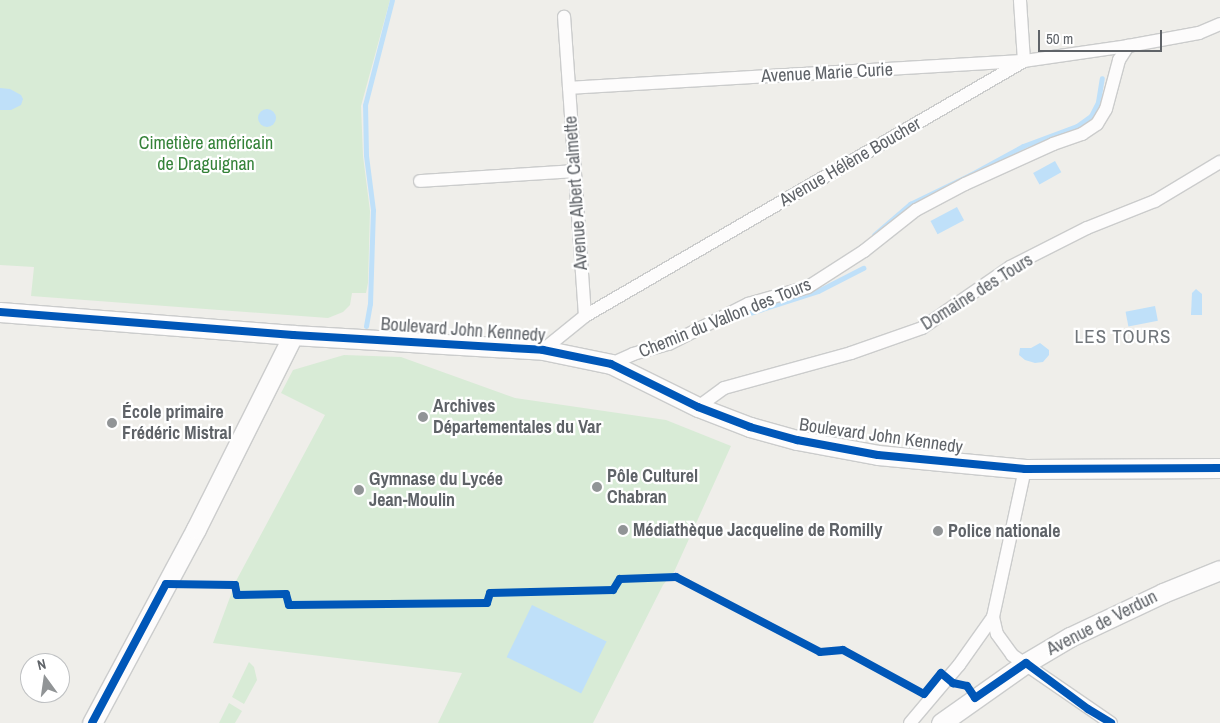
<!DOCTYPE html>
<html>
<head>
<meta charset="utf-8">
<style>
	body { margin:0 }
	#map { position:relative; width:1220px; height:723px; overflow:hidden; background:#efeeea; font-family:"Archivo Narrow",sans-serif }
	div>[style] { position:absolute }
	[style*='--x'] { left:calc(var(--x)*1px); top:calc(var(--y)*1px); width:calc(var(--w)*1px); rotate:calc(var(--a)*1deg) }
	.green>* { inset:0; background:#d8ebd6 }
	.water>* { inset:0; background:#bfe0f9; transform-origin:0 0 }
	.round { border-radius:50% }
	.stream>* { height:5px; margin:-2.5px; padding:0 2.5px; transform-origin:2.5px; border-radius:2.5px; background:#bfe0f9 }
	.roads { filter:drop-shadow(1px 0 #cbcccc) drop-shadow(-1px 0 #cbcccc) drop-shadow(0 1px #cbcccc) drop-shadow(0 -1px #cbcccc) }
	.street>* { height:12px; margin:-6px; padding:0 6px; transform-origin:6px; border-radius:6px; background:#fdfcfc }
	.secondary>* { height:19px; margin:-9.5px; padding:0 9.5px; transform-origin:9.5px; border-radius:9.5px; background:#fdfcfc }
	.cycleway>* { height:8px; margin:-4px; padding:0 4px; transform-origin:4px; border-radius:4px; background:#0057b8 }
	.dots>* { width:14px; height:14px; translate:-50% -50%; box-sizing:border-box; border:2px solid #fff; border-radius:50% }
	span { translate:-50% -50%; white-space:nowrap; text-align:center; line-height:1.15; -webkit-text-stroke:4.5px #fff; paint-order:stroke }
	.street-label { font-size:18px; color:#5f6368 }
	.park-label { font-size:18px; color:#348238 }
	.poi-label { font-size:18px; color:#5f6368; font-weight:700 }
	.left { translate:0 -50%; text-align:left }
	.neighbourhood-label { font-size:19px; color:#70757a; letter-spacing:1px }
	.north { position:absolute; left:20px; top:653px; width:50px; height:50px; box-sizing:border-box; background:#fff; border:1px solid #bfc1c3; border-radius:50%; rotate:346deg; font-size:14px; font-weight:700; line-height:20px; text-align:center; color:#5f6368 }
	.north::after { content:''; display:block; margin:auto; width:18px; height:22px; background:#919496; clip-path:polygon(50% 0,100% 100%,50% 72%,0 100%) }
	.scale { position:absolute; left:1038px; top:30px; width:124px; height:22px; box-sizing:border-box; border:2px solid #5f6368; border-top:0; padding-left:6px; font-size:15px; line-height:18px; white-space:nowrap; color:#5f6368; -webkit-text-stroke:4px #fff; paint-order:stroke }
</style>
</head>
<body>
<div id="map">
	<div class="green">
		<div style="clip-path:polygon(0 0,390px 0,361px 106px,363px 156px,370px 211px,368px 283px,366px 293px,352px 293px,350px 305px,343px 312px,328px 318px,31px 296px,34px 267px,0 265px)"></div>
		<div style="clip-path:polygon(344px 355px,401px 357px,515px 398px,666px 420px,731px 446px,674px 572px,663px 585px,593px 723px,438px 723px,462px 673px,213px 643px,236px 581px,325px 415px,281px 393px,293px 370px)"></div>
		<div style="clip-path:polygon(249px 662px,254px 667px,257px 680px,244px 704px,232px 697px)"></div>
		<div style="clip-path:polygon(229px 703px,242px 711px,235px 723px,219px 723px)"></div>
	</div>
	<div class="water">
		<div style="clip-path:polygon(0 88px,10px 89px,21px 95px,23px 99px,21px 105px,11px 110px,0 110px)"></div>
		<div class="round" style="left:258px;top:109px;width:18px;height:18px"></div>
		<div style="left:1055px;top:161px;width:13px;height:25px;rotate:61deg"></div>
		<div style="left:957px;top:207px;width:15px;height:30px;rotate:62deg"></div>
		<div style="clip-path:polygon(1196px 289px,1202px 294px,1202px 315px,1191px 315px,1192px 293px)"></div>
		<div style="left:1155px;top:306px;width:15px;height:30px;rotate:79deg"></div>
		<div style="clip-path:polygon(1040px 343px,1049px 350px,1049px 355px,1043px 362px,1035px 363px,1025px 360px,1019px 355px,1020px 348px,1031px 348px)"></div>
		<div style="left:532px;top:605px;width:83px;height:58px;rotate:26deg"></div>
	</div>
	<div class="stream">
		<div style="--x:874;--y:235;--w:48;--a:-40.7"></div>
		<div style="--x:910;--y:204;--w:67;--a:-25.8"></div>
		<div style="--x:970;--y:175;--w:60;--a:-28.7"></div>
		<div style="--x:1023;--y:146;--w:58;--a:-20.3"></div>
		<div style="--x:1077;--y:126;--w:17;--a:-36"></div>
		<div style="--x:1091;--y:116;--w:16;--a:-63"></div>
		<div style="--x:1098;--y:102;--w:24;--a:-81"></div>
		<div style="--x:731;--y:319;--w:91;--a:-17.8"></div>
		<div style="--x:818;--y:291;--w:51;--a:-27.1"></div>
		<div style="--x:366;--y:326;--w:22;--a:-80"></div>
		<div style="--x:370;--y:304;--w:94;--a:-88.2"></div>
		<div style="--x:373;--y:210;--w:55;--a:-97.3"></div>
		<div style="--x:366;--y:155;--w:50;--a:-91.1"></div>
		<div style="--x:365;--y:105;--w:108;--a:-75.6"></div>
	</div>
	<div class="roads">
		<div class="street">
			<div style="--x:569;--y:88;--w:456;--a:-3.4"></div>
			<div style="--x:1024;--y:61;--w:61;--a:-93.8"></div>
			<div style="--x:420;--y:181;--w:154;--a:-3.7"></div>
			<div style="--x:585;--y:316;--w:508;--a:-30.15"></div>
			<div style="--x:1024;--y:61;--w:105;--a:-8.2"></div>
			<div style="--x:543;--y:350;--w:54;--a:-39"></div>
			<div style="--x:585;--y:316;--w:300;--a:-94"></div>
			<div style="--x:611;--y:364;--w:24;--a:-24"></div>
			<div style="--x:633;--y:354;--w:37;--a:-16"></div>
			<div style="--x:669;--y:344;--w:89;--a:-26.9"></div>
			<div style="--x:748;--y:304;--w:62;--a:-15.8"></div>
			<div style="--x:808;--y:287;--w:67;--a:-32.7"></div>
			<div style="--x:864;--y:251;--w:66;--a:-38.3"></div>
			<div style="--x:916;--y:210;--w:55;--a:-28"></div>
			<div style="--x:965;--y:184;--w:97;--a:-24.4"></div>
			<div style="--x:1053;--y:144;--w:31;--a:-19"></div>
			<div style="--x:1082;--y:134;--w:18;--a:-34"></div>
			<div style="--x:1097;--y:124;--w:17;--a:-59"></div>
			<div style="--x:1106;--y:109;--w:51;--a:-75.1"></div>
			<div style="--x:1119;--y:60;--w:17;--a:-57"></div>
			<div style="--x:1128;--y:46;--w:72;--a:-10.4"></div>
			<div style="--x:1199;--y:33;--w:23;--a:-23"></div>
			<div style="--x:698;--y:407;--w:32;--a:-36"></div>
			<div style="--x:724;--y:388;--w:132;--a:-15.4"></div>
			<div style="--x:851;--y:353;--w:75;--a:-19.4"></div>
			<div style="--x:922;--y:328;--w:107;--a:-34.7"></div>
			<div style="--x:1010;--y:267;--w:86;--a:-26.9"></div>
			<div style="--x:1087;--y:228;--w:73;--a:-21.7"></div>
			<div style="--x:1155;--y:201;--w:76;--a:-31"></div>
			<div style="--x:1025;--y:469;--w:151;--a:102.2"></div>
			<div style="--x:993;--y:617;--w:17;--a:77"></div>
			<div style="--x:997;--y:634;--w:26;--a:54"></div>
			<div style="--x:1012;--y:655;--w:120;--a:34.5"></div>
			<div style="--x:910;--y:723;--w:76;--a:-49.8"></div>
			<div style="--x:959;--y:665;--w:59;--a:-54.7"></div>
		</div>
		<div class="secondary">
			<div style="--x:0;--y:312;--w:294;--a:4.5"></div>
			<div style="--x:293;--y:335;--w:250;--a:3.4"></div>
			<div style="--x:543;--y:350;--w:69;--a:11.6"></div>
			<div style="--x:611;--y:364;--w:97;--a:26.3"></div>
			<div style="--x:698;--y:407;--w:56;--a:21"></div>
			<div style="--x:750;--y:427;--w:49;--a:15.5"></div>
			<div style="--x:797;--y:440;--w:82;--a:10.5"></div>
			<div style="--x:878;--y:455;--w:148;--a:5.4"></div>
			<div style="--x:1025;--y:469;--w:195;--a:-0.3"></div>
			<div style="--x:92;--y:723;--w:220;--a:-61.8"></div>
			<div style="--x:196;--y:529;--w:217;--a:-63.4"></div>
			<div style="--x:941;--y:723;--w:104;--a:-35.2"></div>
			<div style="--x:1026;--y:663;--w:51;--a:-30.6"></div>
			<div style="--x:1070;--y:637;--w:103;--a:-25.3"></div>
			<div style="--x:1163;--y:593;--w:61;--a:-22"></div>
		</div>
	</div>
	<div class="cycleway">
		<div style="--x:0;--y:312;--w:294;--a:4.5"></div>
		<div style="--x:293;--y:335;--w:250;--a:3.4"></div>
		<div style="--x:543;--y:350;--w:69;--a:11.6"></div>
		<div style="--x:611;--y:364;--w:97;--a:26.3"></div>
		<div style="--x:698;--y:407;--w:56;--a:21"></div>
		<div style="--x:750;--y:427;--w:49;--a:15.5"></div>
		<div style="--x:797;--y:440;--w:82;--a:10.5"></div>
		<div style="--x:878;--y:455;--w:148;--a:5.4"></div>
		<div style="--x:1025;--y:469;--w:195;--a:-0.3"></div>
		<div style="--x:92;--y:723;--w:157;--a:-62"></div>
		<div style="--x:166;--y:584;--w:69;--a:0.8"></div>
		<div style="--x:235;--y:585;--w:10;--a:79"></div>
		<div style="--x:237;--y:595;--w:49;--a:-1.2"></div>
		<div style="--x:286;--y:594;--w:11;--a:75"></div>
		<div style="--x:289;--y:605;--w:198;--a:-0.6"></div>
		<div style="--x:487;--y:603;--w:10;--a:-73"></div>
		<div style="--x:490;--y:593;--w:123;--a:-1.4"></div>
		<div style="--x:613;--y:590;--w:13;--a:-58"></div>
		<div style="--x:620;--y:579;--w:56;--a:-2"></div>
		<div style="--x:676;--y:577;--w:162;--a:27.5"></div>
		<div style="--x:820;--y:652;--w:23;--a:-5"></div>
		<div style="--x:843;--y:650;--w:92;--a:28.5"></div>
		<div style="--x:924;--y:694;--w:27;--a:-51"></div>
		<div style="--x:941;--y:673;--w:16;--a:40"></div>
		<div style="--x:953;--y:683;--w:14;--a:12"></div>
		<div style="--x:967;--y:686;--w:14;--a:56"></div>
		<div style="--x:975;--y:698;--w:62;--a:-34.5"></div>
		<div style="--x:1026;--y:663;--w:77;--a:36.6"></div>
		<div style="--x:1088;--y:709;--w:27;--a:31"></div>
	</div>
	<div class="dots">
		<div style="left:423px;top:417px;background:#919496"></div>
		<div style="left:112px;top:423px;background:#919496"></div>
		<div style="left:597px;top:487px;background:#919496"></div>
		<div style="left:359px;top:490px;background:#919496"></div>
		<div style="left:623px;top:530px;background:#919496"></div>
		<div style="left:938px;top:531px;background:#919496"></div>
	</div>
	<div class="street-label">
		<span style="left:827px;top:73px;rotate:-3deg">Avenue Marie Curie</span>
		<span style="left:850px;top:162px;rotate:-30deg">Avenue Hélène Boucher</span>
		<span style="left:576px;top:193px;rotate:-94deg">Avenue Albert Calmette</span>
		<span style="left:977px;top:292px;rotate:-32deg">Domaine des Tours</span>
		<span style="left:725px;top:318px;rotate:-22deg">Chemin du Vallon des Tours</span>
		<span style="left:463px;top:330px;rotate:4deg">Boulevard John Kennedy</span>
		<span style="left:881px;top:436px;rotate:8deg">Boulevard John Kennedy</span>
		<span style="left:1102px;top:623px;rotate:-27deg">Avenue de Verdun</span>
	</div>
	<div class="park-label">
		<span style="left:206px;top:154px">Cimetière américain<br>de Draguignan</span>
	</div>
	<div class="poi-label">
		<span class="left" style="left:433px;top:417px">Archives<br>Départementales du Var</span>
		<span class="left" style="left:122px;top:423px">École primaire<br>Frédéric Mistral</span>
		<span class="left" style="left:607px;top:487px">Pôle Culturel<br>Chabran</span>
		<span class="left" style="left:369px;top:490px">Gymnase du Lycée<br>Jean-Moulin</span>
		<span class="left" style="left:633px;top:530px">Médiathèque Jacqueline de Romilly</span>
		<span class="left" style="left:948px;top:531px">Police nationale</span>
	</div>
	<div class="neighbourhood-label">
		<span style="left:1123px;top:337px">LES TOURS</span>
	</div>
	<div class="north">N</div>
	<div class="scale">50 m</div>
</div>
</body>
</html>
